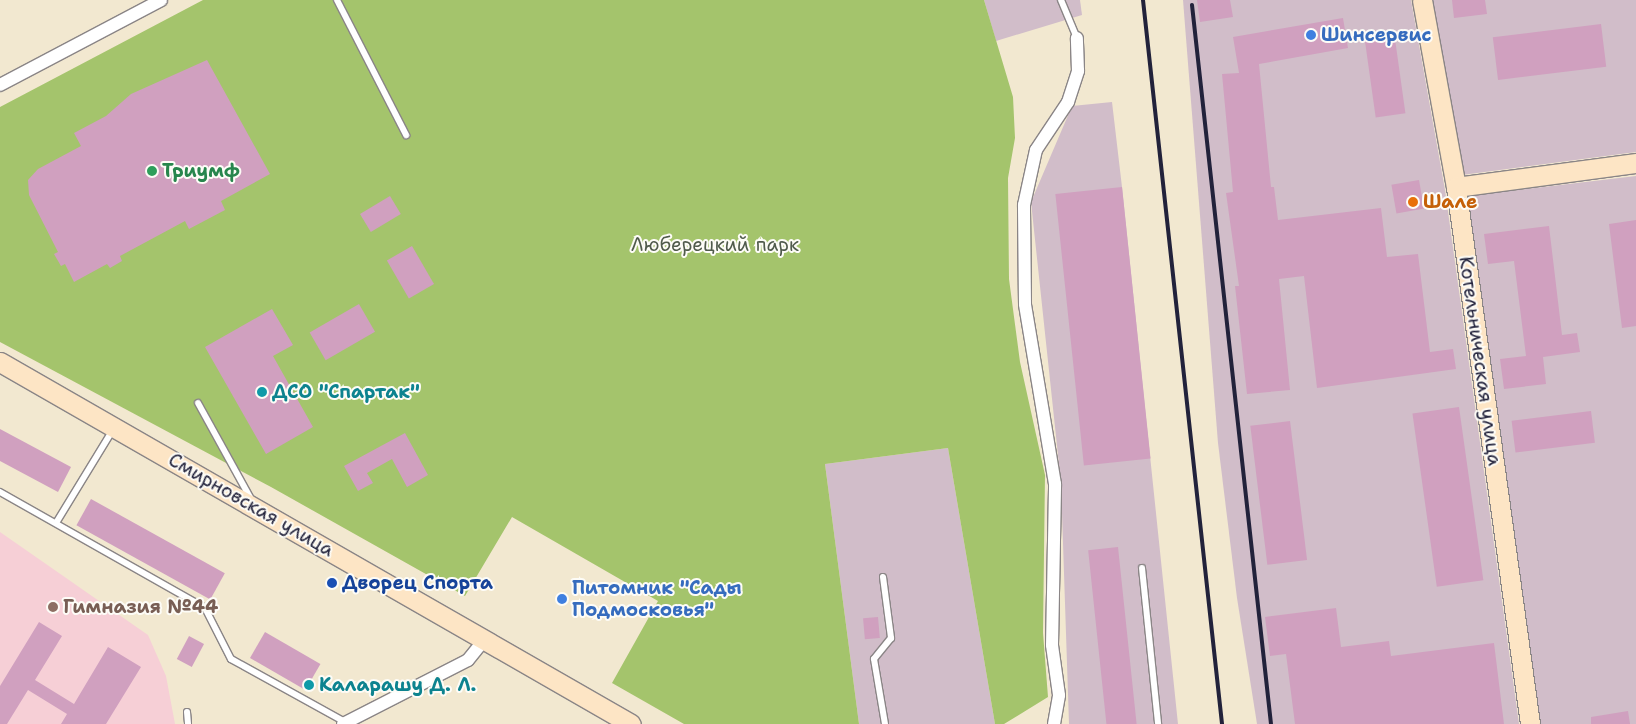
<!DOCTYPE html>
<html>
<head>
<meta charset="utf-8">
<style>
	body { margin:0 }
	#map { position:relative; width:1636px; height:724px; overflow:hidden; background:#f2e8d0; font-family:"Shantell Sans",sans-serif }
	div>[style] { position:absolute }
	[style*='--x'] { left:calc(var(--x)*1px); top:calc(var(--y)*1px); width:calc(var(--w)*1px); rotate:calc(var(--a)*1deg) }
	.built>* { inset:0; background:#f6cfd6 }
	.industrial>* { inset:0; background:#d1bdc9 }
	.green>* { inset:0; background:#a4c46c }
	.building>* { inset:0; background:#d0a0bf; transform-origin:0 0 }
	.roads { filter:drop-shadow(1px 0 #8a8586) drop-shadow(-1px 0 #8a8586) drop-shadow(0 1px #8a8586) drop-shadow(0 -1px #8a8586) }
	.lane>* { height:6px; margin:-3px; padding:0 3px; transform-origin:3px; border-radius:3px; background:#fff }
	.street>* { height:12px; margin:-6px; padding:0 6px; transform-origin:6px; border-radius:6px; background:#fff }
	.secondary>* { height:19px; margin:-9.5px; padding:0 9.5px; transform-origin:9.5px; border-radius:9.5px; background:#fde5c5 }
	.rail>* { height:4px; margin:-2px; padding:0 2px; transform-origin:2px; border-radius:2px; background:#22223b }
	.dots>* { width:14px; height:14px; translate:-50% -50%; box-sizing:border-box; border:2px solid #fdfcf7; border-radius:50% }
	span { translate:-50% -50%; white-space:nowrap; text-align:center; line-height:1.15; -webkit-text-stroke:4px #fdfcf7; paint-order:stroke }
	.shop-label { font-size:19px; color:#366cbe; font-weight:700 }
	.left { translate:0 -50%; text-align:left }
	.leisure-label { font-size:19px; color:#27864d; font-weight:700 }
	.food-label { font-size:19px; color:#c56008; font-weight:700 }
	.park-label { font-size:19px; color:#505b4c }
	.street-label { font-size:19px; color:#22223b }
	.culture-label { font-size:19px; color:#0d838f; font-weight:700 }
	.transit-label { font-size:19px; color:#164399; font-weight:700 }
	.education-label { font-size:19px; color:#785e54; font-weight:700 }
</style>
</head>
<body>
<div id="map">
	<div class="built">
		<div style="clip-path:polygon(0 532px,148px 635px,166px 676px,175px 724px,0 724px)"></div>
	</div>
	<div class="industrial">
		<div style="clip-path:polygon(984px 0,1080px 0,1082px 15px,996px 41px)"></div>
		<div style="clip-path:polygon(1183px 0,1411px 0,1445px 190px,1519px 724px,1257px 724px,1237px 598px,1218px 443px)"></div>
		<div style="clip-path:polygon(1431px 0,1636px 0,1636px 152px,1462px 175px)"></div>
		<div style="clip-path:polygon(1112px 102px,1122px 187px,1178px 724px,1069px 724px,1061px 483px,1031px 202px,1072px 106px)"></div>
		<div style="clip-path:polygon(1636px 176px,1636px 724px,1538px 724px,1467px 196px)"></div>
		<div style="clip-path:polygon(948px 448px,995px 724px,859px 724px,825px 464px)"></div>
	</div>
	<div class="green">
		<div style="clip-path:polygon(203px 0,984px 0,1013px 97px,1015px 138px,1008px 178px,1009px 279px,1020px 362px,1045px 475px,1043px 633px,1048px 697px,1004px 724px,995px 724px,948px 448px,825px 464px,859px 724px,684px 724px,612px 683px,658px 601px,512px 517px,465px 596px,271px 487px,0 342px,0 107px)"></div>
	</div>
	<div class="building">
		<div style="clip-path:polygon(1197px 0,1230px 0,1233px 17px,1200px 22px)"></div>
		<div style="clip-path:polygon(1452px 0,1485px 0,1487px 14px,1454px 18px)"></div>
		<div style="clip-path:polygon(1343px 18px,1348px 48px,1259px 64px,1271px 187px,1274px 187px,1278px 220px,1381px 208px,1387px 257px,1418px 254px,1430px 352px,1453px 349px,1456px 369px,1317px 388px,1304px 276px,1279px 279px,1290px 390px,1247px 394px,1235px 286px,1239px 286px,1226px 193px,1233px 192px,1222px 74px,1239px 73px,1233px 37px)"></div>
		<div style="left:1601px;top:24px;width:43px;height:109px;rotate:83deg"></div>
		<div style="left:1394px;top:32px;width:82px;height:30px;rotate:82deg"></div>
		<div style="clip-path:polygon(207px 60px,270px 174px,221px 201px,225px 210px,189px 229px,185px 221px,120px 256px,122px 261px,110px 268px,107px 264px,74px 282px,65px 264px,61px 266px,54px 254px,58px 252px,29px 195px,28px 180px,38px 169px,81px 146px,74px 133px,106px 116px,131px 94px)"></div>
		<div style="left:1419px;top:180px;width:29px;height:28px;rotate:80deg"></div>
		<div style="left:1122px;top:187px;width:273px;height:67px;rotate:84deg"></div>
		<div style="left:390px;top:196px;width:21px;height:35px;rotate:59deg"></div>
		<div style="clip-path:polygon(1636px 220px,1636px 326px,1622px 328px,1609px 224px)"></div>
		<div style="clip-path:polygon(1549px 226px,1562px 335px,1577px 333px,1580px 352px,1543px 357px,1546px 384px,1504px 389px,1500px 359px,1526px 356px,1514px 261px,1488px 264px,1484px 234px)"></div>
		<div style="left:412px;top:246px;width:44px;height:29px;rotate:60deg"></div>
		<div style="left:359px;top:304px;width:32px;height:57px;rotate:60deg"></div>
		<div style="clip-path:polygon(272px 309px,293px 345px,273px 356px,313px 427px,266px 454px,205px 347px)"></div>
		<div style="left:1459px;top:407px;width:175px;height:47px;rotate:82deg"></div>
		<div style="left:1591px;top:411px;width:32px;height:80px;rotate:83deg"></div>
		<div style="left:1290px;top:421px;width:140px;height:40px;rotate:83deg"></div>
		<div style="clip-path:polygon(0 429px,71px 467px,58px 492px,0 461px)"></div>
		<div style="clip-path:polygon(405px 433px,428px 475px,407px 487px,392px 459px,367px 473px,373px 483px,358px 491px,344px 466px)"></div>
		<div style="left:91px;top:499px;width:153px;height:30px;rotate:29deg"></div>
		<div style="left:1118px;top:547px;width:178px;height:30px;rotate:84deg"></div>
		<div style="clip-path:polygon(1336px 608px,1341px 647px,1389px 641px,1391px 656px,1494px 643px,1504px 724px,1295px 724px,1286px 654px,1270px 656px,1265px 617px)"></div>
		<div style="left:878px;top:617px;width:21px;height:15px;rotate:85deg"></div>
		<div style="clip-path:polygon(39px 622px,62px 636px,35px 680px,74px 704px,108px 647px,141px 667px,106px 724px,61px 724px,67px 714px,28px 690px,7px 724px,0 724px,0 686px)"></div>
		<div style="left:265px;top:632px;width:64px;height:30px;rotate:30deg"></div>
		<div style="left:189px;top:636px;width:17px;height:26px;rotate:28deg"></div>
		<div style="clip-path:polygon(1628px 711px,1630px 724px,1591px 724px,1591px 717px)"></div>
	</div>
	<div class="roads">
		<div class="lane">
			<div style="--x:337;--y:0;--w:152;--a:62.9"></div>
			<div style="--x:1061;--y:0;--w:41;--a:67.2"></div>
			<div style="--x:198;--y:403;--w:110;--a:61.1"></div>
			<div style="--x:0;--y:492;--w:236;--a:29.5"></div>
			<div style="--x:205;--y:608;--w:57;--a:63"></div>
			<div style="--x:231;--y:659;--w:130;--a:28.9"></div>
			<div style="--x:56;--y:523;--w:111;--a:-58.6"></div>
			<div style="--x:1142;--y:568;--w:157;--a:84.1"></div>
			<div style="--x:883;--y:577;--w:62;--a:82.5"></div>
			<div style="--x:891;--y:638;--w:27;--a:129"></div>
			<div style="--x:874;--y:659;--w:66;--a:80.4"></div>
			<div style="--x:187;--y:712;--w:12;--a:85"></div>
		</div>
		<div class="street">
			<div style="--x:0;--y:85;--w:182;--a:-27.8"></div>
			<div style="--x:343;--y:724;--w:140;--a:-27.1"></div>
			<div style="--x:468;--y:660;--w:26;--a:-51"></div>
			<div style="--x:1054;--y:724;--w:29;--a:-80"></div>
			<div style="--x:1059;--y:695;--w:50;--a:-98"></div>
			<div style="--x:1052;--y:645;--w:161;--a:-88.9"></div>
			<div style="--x:1055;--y:484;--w:182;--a:-99.5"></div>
			<div style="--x:1025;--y:304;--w:99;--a:-90.6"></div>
			<div style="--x:1024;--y:205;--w:56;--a:-77.7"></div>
			<div style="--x:1036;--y:150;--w:58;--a:-56.3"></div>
			<div style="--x:1068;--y:102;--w:33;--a:-72"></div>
			<div style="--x:1078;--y:71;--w:33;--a:-92"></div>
		</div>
		<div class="secondary">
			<div style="--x:1422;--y:0;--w:190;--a:79.7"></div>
			<div style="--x:1456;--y:187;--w:542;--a:82.15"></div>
			<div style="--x:1456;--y:187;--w:182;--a:-7.6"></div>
			<div style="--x:0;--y:362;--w:727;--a:29.84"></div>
		</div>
	</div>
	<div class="rail">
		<div style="--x:1143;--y:0;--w:728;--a:83.77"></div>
		<div style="--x:1192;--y:5;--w:723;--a:83.73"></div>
	</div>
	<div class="dots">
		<div style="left:1311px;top:35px;background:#3f7fe0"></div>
		<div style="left:152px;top:171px;background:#2e9e5b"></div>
		<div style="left:1413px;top:202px;background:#e8710a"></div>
		<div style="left:262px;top:392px;background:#0f9aa8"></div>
		<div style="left:332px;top:583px;background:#1a4fb4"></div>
		<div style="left:562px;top:599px;background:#3f7fe0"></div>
		<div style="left:53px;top:607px;background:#8d6e63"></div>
		<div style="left:309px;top:685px;background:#0f9aa8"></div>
	</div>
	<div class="shop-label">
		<span class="left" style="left:1321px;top:35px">Шинсервис</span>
		<span class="left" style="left:572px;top:599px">Питомник "Сады<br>Подмосковья"</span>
	</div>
	<div class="leisure-label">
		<span class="left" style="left:162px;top:171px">Триумф</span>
	</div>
	<div class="food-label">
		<span class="left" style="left:1423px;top:202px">Шале</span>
	</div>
	<div class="park-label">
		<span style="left:715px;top:245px">Люберецкий парк</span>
	</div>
	<div class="street-label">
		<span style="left:1480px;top:361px;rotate:82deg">Котельническая улица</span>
		<span style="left:251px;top:505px;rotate:30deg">Смирновская улица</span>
	</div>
	<div class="culture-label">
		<span class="left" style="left:272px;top:392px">ДСО "Спартак"</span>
		<span class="left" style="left:319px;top:685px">Каларашу Д. Л.</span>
	</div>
	<div class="transit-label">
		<span class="left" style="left:342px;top:583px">Дворец Спорта</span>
	</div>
	<div class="education-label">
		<span class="left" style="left:63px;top:607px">Гимназия №44</span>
	</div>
</div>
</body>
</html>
